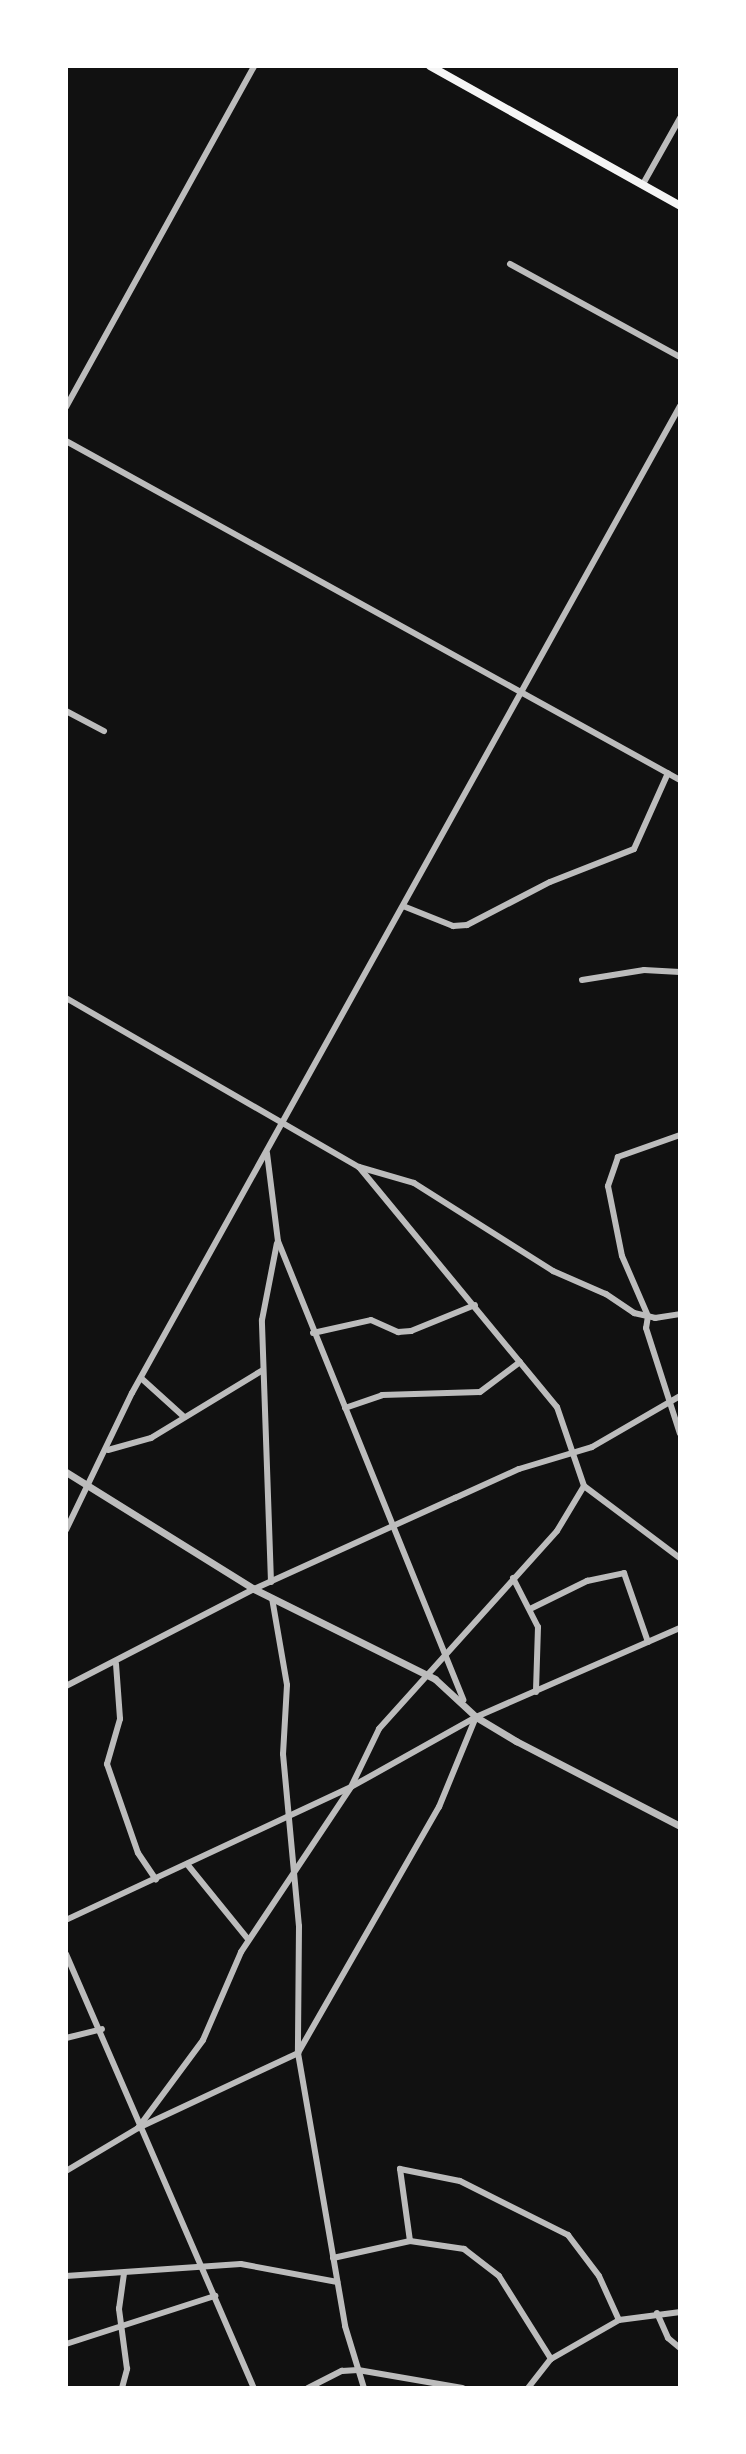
<!DOCTYPE html>
<html>
<head>
<meta charset="utf-8">
<style>
	body { margin:0 }
	#map { position:relative; width:746px; height:2454px; overflow:hidden; background:#111; font-family:Karla,sans-serif }
	div>[style] { position:absolute }
	[style*='--x'] { left:calc(var(--x)*1px); top:calc(var(--y)*1px); width:calc(var(--w)*1px); rotate:calc(var(--a)*1deg) }
	.minor>* { height:6px; margin:-3px; padding:0 3px; transform-origin:3px; border-radius:3px; background:#bcbcbc }
	.tertiary>* { height:7px; margin:-3.5px; padding:0 3.5px; transform-origin:3.5px; border-radius:3.5px; background:#bcbcbc }
	.secondary>* { height:8px; margin:-4px; padding:0 4px; transform-origin:4px; border-radius:4px; background:#f5f5f5 }
	span { translate:-50% -50%; white-space:nowrap; text-align:center; line-height:1.15; -webkit-text-stroke:6px #fff; paint-order:stroke }
	.frame { position:absolute; inset:0; border:68px solid #fff; pointer-events:none }
</style>
</head>
<body>
<div id="map">
	<div class="minor">
		<div style="--x:643;--y:184;--w:76;--a:-60.7"></div>
		<div style="--x:510;--y:264;--w:194;--a:28.7"></div>
		<div style="--x:66;--y:407;--w:389;--a:-61.1"></div>
		<div style="--x:66;--y:441;--w:701;--a:28.9"></div>
		<div style="--x:66;--y:711;--w:43;--a:27.8"></div>
		<div style="--x:403;--y:906;--w:54;--a:21.8"></div>
		<div style="--x:453;--y:926;--w:14;--a:-4"></div>
		<div style="--x:467;--y:925;--w:93;--a:-27.4"></div>
		<div style="--x:550;--y:882;--w:90;--a:-21.4"></div>
		<div style="--x:634;--y:849;--w:83;--a:-65.9"></div>
		<div style="--x:582;--y:980;--w:63;--a:-9.2"></div>
		<div style="--x:644;--y:970;--w:36;--a:3"></div>
		<div style="--x:66;--y:998;--w:338;--a:30"></div>
		<div style="--x:359;--y:1167;--w:311;--a:50.5"></div>
		<div style="--x:557;--y:1407;--w:83;--a:71.1"></div>
		<div style="--x:584;--y:1486;--w:52;--a:121"></div>
		<div style="--x:557;--y:1531;--w:266;--a:132"></div>
		<div style="--x:379;--y:1729;--w:64;--a:115.8"></div>
		<div style="--x:351;--y:1787;--w:315;--a:155"></div>
		<div style="--x:680;--y:1135;--w:66;--a:160.5"></div>
		<div style="--x:618;--y:1157;--w:31;--a:109"></div>
		<div style="--x:608;--y:1186;--w:71;--a:78.7"></div>
		<div style="--x:622;--y:1256;--w:65;--a:66.6"></div>
		<div style="--x:648;--y:1316;--w:12;--a:99"></div>
		<div style="--x:646;--y:1328;--w:111;--a:72.2"></div>
		<div style="--x:267;--y:1153;--w:89;--a:82.9"></div>
		<div style="--x:278;--y:1241;--w:495;--a:68"></div>
		<div style="--x:359;--y:1167;--w:57;--a:16.2"></div>
		<div style="--x:414;--y:1183;--w:165;--a:32.3"></div>
		<div style="--x:553;--y:1271;--w:58;--a:23.5"></div>
		<div style="--x:606;--y:1294;--w:34;--a:34"></div>
		<div style="--x:634;--y:1313;--w:22;--a:13"></div>
		<div style="--x:655;--y:1318;--w:25;--a:-9"></div>
		<div style="--x:313;--y:1333;--w:59;--a:-12.6"></div>
		<div style="--x:371;--y:1320;--w:30;--a:24"></div>
		<div style="--x:398;--y:1332;--w:13;--a:-4"></div>
		<div style="--x:411;--y:1331;--w:69;--a:-22.1"></div>
		<div style="--x:141;--y:1378;--w:57;--a:42.1"></div>
		<div style="--x:345;--y:1408;--w:39;--a:-19"></div>
		<div style="--x:382;--y:1395;--w:98;--a:-1.8"></div>
		<div style="--x:480;--y:1392;--w:50;--a:-36.9"></div>
		<div style="--x:108;--y:1450;--w:45;--a:-15.6"></div>
		<div style="--x:151;--y:1438;--w:131;--a:-31.3"></div>
		<div style="--x:584;--y:1486;--w:120;--a:36.9"></div>
		<div style="--x:66;--y:1530;--w:152;--a:-64.3"></div>
		<div style="--x:132;--y:1393;--w:1129;--a:-60.96"></div>
		<div style="--x:513;--y:1578;--w:55;--a:63"></div>
		<div style="--x:538;--y:1627;--w:65;--a:91.8"></div>
		<div style="--x:271;--y:1582;--w:262;--a:-92"></div>
		<div style="--x:262;--y:1320;--w:78;--a:-79"></div>
		<div style="--x:272;--y:1598;--w:88;--a:80.2"></div>
		<div style="--x:287;--y:1685;--w:69;--a:93.3"></div>
		<div style="--x:283;--y:1754;--w:173;--a:84.7"></div>
		<div style="--x:299;--y:1926;--w:127;--a:90.5"></div>
		<div style="--x:298;--y:2053;--w:277;--a:80.2"></div>
		<div style="--x:345;--y:2326;--w:65;--a:73"></div>
		<div style="--x:530;--y:1609;--w:64;--a:-26.2"></div>
		<div style="--x:587;--y:1581;--w:38;--a:-12"></div>
		<div style="--x:624;--y:1573;--w:73;--a:70.8"></div>
		<div style="--x:116;--y:1664;--w:55;--a:85.8"></div>
		<div style="--x:120;--y:1719;--w:47;--a:106.1"></div>
		<div style="--x:107;--y:1764;--w:94;--a:70.8"></div>
		<div style="--x:138;--y:1853;--w:32;--a:56"></div>
		<div style="--x:66;--y:1686;--w:212;--a:-27.3"></div>
		<div style="--x:254;--y:1589;--w:221;--a:-24.4"></div>
		<div style="--x:455;--y:1498;--w:70;--a:-24.4"></div>
		<div style="--x:519;--y:1469;--w:76;--a:-16.8"></div>
		<div style="--x:592;--y:1447;--w:102;--a:-30.1"></div>
		<div style="--x:187;--y:1864;--w:97;--a:50.9"></div>
		<div style="--x:66;--y:1954;--w:473;--a:66.6"></div>
		<div style="--x:66;--y:2038;--w:37;--a:-14"></div>
		<div style="--x:138;--y:2128;--w:109;--a:-53.5"></div>
		<div style="--x:203;--y:2040;--w:96;--a:-66.6"></div>
		<div style="--x:241;--y:1952;--w:198;--a:-56.3"></div>
		<div style="--x:351;--y:1787;--w:143;--a:-29.2"></div>
		<div style="--x:476;--y:1717;--w:223;--a:-23.6"></div>
		<div style="--x:66;--y:2171;--w:84;--a:-30.8"></div>
		<div style="--x:138;--y:2128;--w:177;--a:-25.1"></div>
		<div style="--x:298;--y:2053;--w:284;--a:-60.2"></div>
		<div style="--x:439;--y:1807;--w:97;--a:-67.7"></div>
		<div style="--x:410;--y:2241;--w:73;--a:-97.9"></div>
		<div style="--x:400;--y:2169;--w:61;--a:11.3"></div>
		<div style="--x:460;--y:2181;--w:121;--a:26.6"></div>
		<div style="--x:568;--y:2235;--w:51;--a:52.9"></div>
		<div style="--x:599;--y:2276;--w:48;--a:65.6"></div>
		<div style="--x:333;--y:2258;--w:79;--a:-12.4"></div>
		<div style="--x:410;--y:2241;--w:55;--a:8.4"></div>
		<div style="--x:464;--y:2249;--w:44;--a:37.6"></div>
		<div style="--x:499;--y:2276;--w:98;--a:57.9"></div>
		<div style="--x:66;--y:2276;--w:175;--a:-3.9"></div>
		<div style="--x:241;--y:2264;--w:98;--a:10.6"></div>
		<div style="--x:657;--y:2313;--w:27;--a:66"></div>
		<div style="--x:668;--y:2338;--w:16;--a:40"></div>
		<div style="--x:66;--y:2344;--w:157;--a:-17.9"></div>
		<div style="--x:122;--y:2388;--w:20;--a:-75"></div>
		<div style="--x:127;--y:2369;--w:61;--a:-97.6"></div>
		<div style="--x:119;--y:2309;--w:35;--a:-82"></div>
		<div style="--x:308;--y:2388;--w:38;--a:-27"></div>
		<div style="--x:342;--y:2371;--w:16;--a:-4"></div>
		<div style="--x:358;--y:2370;--w:106;--a:9.8"></div>
		<div style="--x:528;--y:2388;--w:37;--a:-52"></div>
		<div style="--x:551;--y:2359;--w:78;--a:-29.8"></div>
		<div style="--x:619;--y:2320;--w:62;--a:-7.5"></div>
	</div>
	<div class="tertiary">
		<div style="--x:66;--y:1472;--w:221;--a:31.9"></div>
		<div style="--x:254;--y:1589;--w:202;--a:26.4"></div>
		<div style="--x:435;--y:1679;--w:56;--a:42.8"></div>
		<div style="--x:476;--y:1717;--w:47;--a:31"></div>
		<div style="--x:516;--y:1741;--w:185;--a:27.4"></div>
	</div>
	<div class="secondary">
		<div style="--x:430;--y:66;--w:287;--a:29.2"></div>
	</div>
	<div class="frame"></div>
</div>
</body>
</html>
